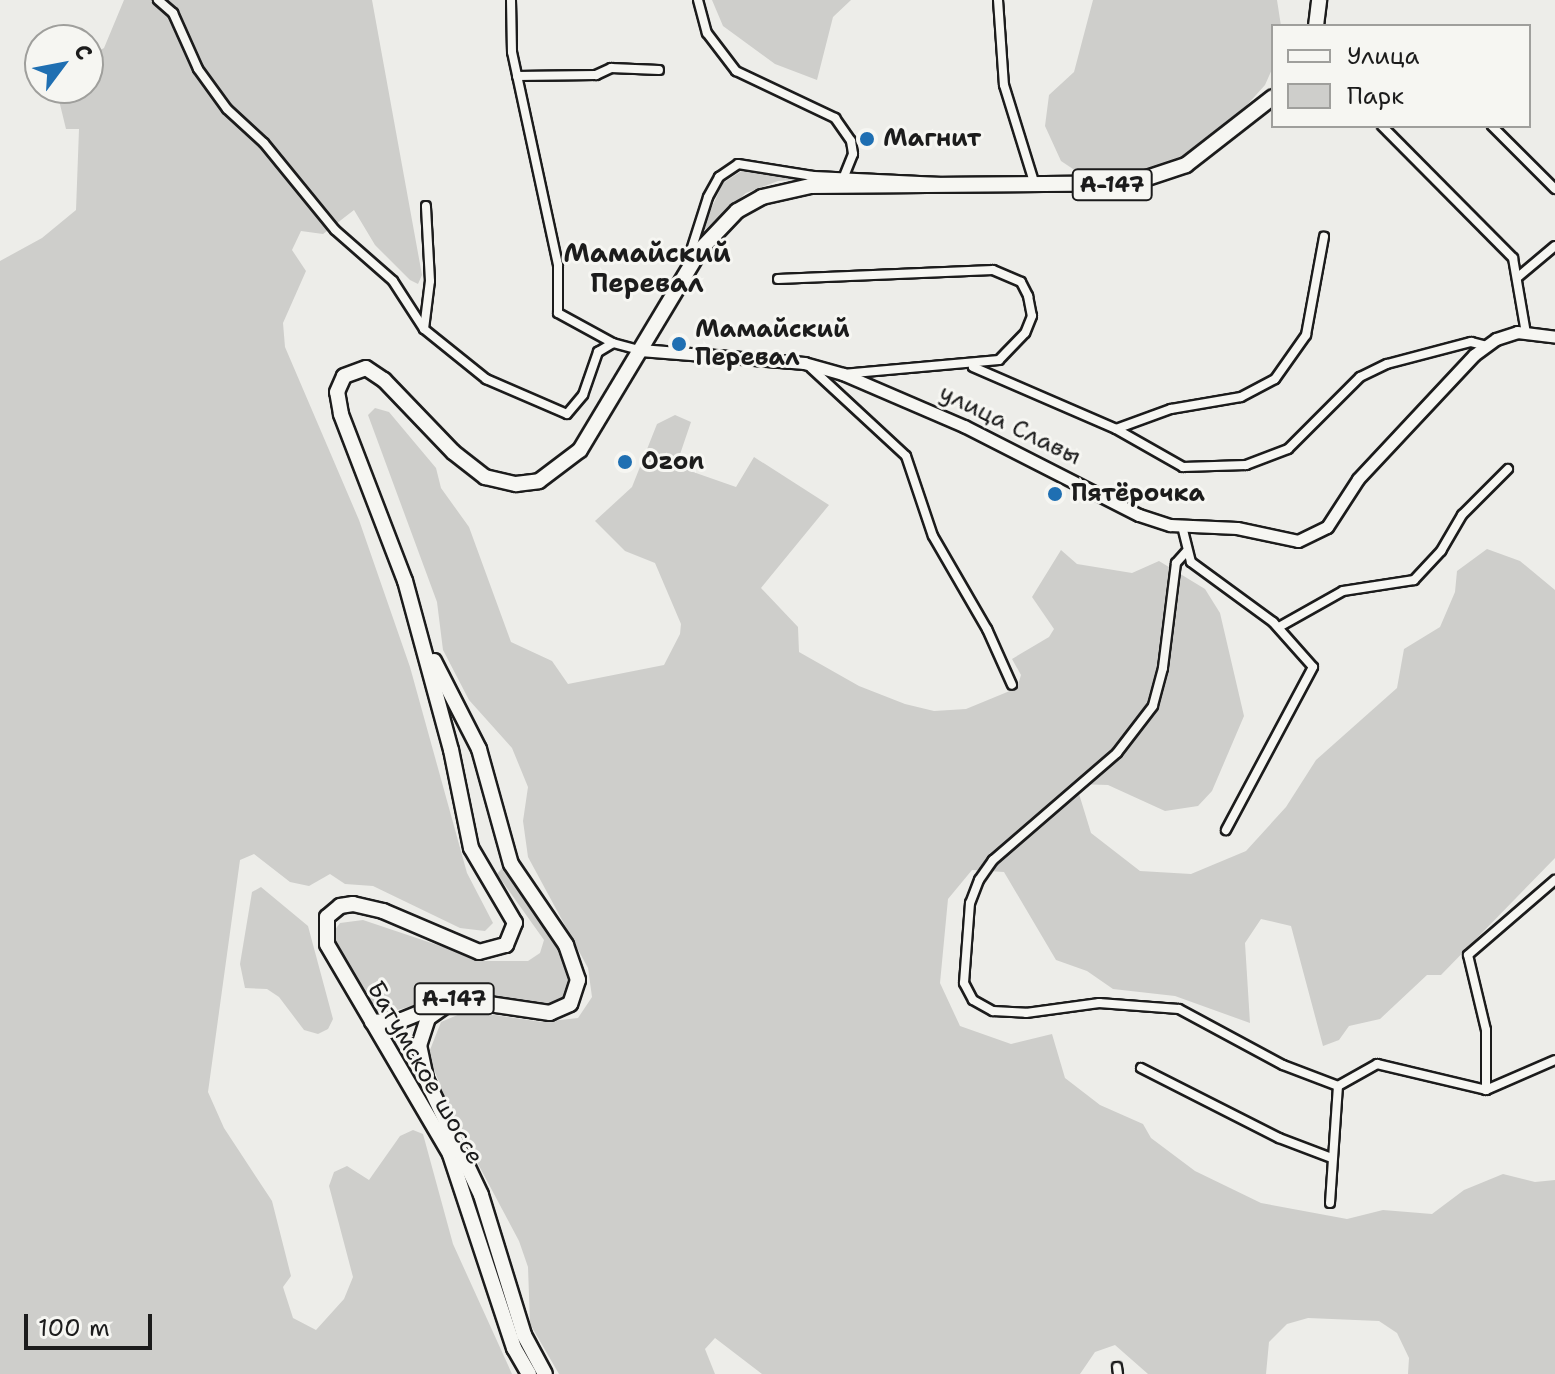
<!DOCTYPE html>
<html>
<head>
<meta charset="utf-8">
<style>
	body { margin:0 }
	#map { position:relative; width:1555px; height:1374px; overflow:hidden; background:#edede9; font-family:"Shantell Sans",sans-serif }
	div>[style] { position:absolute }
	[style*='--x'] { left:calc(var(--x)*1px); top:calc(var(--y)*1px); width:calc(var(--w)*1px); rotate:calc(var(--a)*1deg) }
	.green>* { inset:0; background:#cececb }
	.roads { filter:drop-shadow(2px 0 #1c1c1c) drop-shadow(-2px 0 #1c1c1c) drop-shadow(0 2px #1c1c1c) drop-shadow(0 -2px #1c1c1c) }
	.street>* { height:8px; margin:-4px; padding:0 4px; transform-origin:4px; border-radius:4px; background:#f6f6f2 }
	.secondary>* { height:11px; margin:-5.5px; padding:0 5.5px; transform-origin:5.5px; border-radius:5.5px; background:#f6f6f2 }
	.highway>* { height:14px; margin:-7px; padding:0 7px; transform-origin:7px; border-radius:7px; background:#f6f6f2 }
	.dots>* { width:22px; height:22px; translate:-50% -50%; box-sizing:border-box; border:4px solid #f6f6f2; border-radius:50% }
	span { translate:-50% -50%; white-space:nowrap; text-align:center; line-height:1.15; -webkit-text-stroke:6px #f6f6f2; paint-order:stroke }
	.shield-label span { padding:2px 6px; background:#f6f6f2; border:2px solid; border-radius:6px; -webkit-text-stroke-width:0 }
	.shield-label { font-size:22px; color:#1c1c1c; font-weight:700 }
	.poi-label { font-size:24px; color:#1c1c1c; font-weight:700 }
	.left { translate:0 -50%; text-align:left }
	.street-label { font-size:24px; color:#1c1c1c }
	.neighbourhood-label { font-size:26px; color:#1c1c1c; font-weight:700 }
	.legend { position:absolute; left:1271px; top:24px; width:260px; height:104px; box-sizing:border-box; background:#f6f6f2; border:2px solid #9f9f9c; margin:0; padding:10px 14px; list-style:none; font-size:24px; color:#1c1c1c }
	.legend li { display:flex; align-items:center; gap:16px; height:40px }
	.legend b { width:40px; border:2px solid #9f9f9c }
	.north { position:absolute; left:24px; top:24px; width:80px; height:80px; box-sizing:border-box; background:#f6f6f2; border:2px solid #9f9f9c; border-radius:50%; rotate:58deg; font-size:22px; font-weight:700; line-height:32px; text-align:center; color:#1c1c1c }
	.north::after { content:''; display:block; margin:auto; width:28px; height:36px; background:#1f6fb2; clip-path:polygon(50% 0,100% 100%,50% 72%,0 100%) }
	.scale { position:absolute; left:24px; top:1314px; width:128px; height:36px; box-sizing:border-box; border:4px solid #1c1c1c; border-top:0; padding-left:10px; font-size:24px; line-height:28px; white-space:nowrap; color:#1c1c1c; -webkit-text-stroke:6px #f6f6f2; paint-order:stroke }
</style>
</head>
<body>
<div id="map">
	<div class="green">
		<div style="clip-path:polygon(124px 0,372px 0,422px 275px,418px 284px,410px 280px,375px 245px,354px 210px,323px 234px,301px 231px,292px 250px,306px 271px,283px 323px,285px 347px,359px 520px,410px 667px,467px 873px,493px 923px,485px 931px,460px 928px,373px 886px,345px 884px,330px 874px,309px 886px,290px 882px,254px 854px,240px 860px,208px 1092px,224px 1128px,272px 1201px,291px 1276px,283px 1287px,293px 1318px,316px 1330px,344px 1299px,353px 1277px,329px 1186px,334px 1172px,347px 1166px,369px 1180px,400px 1136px,413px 1130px,423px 1134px,453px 1244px,512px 1374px,0 1374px,0 261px,42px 238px,76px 210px,79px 129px,66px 129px,56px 88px,88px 88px,88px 57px,104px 48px)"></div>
		<div style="clip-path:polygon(712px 0,851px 0,833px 17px,817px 80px,775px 64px,723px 26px)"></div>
		<div style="clip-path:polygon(1093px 0,1277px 0,1281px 26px,1273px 26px,1273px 67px,1265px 85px,1228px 126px,1186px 158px,1139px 176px,1088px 179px,1061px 161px,1045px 126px,1049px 95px,1074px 72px)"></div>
		<div style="clip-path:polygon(743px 170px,808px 179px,778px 181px,746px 193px,699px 235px,723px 183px)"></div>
		<div style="clip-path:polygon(375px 408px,389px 412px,436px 468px,441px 488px,469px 527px,511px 642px,552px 661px,568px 684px,664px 665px,680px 634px,681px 624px,655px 563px,625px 551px,595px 521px,632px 487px,657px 424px,675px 415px,691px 422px,676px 466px,736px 487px,754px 457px,829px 505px,761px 588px,798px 627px,799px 652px,859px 686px,905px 704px,934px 711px,966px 709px,1017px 688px,1021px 675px,1012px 659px,1049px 637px,1054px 629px,1032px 597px,1061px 550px,1077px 564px,1132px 573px,1159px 561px,1205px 589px,1220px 613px,1244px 716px,1212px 791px,1198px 806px,1165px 811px,1108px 785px,1076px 784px,1091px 833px,1140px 871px,1191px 874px,1246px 851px,1286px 807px,1316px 760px,1397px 688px,1404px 649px,1440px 627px,1455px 592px,1457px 571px,1487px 549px,1520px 561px,1555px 590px,1555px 858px,1441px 975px,1427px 975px,1380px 1019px,1349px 1026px,1339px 1040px,1323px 1046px,1291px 926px,1261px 919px,1245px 943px,1250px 1023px,1175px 996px,1113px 989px,1087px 971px,1056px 960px,1004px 872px,972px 870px,948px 899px,940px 983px,960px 1026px,1011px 1044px,1052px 1034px,1065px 1078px,1100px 1105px,1143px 1124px,1151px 1138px,1195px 1171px,1261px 1203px,1347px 1219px,1383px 1210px,1432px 1214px,1464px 1190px,1503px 1174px,1535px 1182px,1555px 1180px,1555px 1374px,1408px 1374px,1409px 1358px,1397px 1333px,1379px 1321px,1308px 1318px,1287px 1324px,1269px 1342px,1266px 1374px,1148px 1374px,1115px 1345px,1095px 1352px,1080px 1374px,762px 1374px,715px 1338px,705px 1349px,715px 1374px,559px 1374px,530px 1324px,528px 1267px,519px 1241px,454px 1119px,428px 1055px,441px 1022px,467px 1011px,542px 1022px,578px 1018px,592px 997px,588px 968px,528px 857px,523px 821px,528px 787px,512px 748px,469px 700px,443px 650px,437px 602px,368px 415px)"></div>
		<div style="clip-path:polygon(504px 866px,567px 955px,573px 985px,564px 1001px,544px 1010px,453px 994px,377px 1016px,336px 945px,334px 931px,340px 923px,363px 920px,485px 961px,528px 961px,540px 953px,544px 940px,497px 874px)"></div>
		<div style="clip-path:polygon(261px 887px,308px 926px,333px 1019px,328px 1029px,318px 1034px,304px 1030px,279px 997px,267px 989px,245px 988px,240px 964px,252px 892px)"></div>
	</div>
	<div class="roads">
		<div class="street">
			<div style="--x:158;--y:0;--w:20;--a:41"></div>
			<div style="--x:173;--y:13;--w:61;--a:65.9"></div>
			<div style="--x:198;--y:69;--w:49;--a:54.1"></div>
			<div style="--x:227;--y:109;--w:50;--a:42.6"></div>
			<div style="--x:264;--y:143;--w:112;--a:50.8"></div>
			<div style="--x:335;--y:230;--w:77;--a:41.3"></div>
			<div style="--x:393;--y:281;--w:57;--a:57.1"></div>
			<div style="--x:424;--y:329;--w:80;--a:38.9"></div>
			<div style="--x:486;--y:379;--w:88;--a:23.4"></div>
			<div style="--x:567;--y:414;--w:25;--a:-50"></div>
			<div style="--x:583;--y:395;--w:46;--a:-70.8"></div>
			<div style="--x:598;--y:352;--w:17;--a:-31"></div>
			<div style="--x:511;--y:0;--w:52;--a:88.9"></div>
			<div style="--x:512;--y:52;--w:218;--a:77.8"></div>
			<div style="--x:558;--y:265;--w:48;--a:90"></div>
			<div style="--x:558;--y:313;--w:63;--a:28.6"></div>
			<div style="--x:613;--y:343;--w:28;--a:15"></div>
			<div style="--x:698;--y:0;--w:34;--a:75"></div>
			<div style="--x:707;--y:33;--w:48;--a:52.7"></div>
			<div style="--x:736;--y:71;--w:110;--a:25.4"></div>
			<div style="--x:835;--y:118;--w:28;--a:55"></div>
			<div style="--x:851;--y:141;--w:13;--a:81"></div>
			<div style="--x:853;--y:154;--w:22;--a:112"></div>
			<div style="--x:998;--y:0;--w:85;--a:86"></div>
			<div style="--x:1004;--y:85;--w:105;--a:72.8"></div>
			<div style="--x:517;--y:76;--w:79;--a:-0.7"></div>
			<div style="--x:596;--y:75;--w:17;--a:-25"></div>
			<div style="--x:611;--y:68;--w:48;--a:2.4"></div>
			<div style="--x:1382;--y:126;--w:186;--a:45.2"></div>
			<div style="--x:1513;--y:258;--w:76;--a:80.2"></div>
			<div style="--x:1492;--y:126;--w:89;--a:45"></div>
			<div style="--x:687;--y:263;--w:69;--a:-72.3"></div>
			<div style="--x:708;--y:197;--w:23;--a:-61"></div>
			<div style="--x:719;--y:177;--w:23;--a:-34"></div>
			<div style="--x:738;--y:164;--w:76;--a:9.1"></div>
			<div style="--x:813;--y:176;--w:129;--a:2.7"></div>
			<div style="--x:1518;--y:277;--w:48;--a:-40"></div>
			<div style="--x:778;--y:279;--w:215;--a:-2.4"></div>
			<div style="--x:993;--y:270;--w:30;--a:23"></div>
			<div style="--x:1021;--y:282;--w:16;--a:63"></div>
			<div style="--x:1028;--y:296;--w:20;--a:79"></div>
			<div style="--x:1032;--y:316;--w:18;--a:112"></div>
			<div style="--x:1025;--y:333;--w:37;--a:134"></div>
			<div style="--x:999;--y:360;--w:157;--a:174.9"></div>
			<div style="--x:424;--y:329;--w:48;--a:-82.9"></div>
			<div style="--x:430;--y:281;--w:75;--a:-93.1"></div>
			<div style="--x:973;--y:367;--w:156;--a:23.4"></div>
			<div style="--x:1116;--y:429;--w:59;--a:-20"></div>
			<div style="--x:1171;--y:409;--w:71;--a:-9.7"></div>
			<div style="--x:1241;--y:397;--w:38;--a:-28"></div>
			<div style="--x:1275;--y:379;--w:54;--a:-54.8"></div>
			<div style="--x:1306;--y:335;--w:100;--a:-79.6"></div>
			<div style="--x:811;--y:368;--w:129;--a:42.8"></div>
			<div style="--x:906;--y:456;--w:84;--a:71.4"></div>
			<div style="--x:933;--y:536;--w:108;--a:59.9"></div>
			<div style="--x:987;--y:629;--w:61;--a:65.9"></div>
			<div style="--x:1116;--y:429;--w:77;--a:29.6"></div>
			<div style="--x:1183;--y:467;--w:63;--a:-1.8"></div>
			<div style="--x:1246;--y:465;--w:45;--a:-20.9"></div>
			<div style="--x:1288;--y:449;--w:102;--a:-45"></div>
			<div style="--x:1360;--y:377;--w:30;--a:-26"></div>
			<div style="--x:1387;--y:364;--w:87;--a:-14.7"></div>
			<div style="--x:1471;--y:342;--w:16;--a:14"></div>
			<div style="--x:1182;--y:526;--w:37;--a:76"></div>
			<div style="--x:1191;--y:562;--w:102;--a:36.2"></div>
			<div style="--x:1273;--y:622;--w:60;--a:48.4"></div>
			<div style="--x:1313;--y:667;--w:185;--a:118.1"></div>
			<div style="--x:1186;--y:552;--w:15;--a:132"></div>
			<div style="--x:1176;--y:563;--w:106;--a:97.1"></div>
			<div style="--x:1163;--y:668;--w:39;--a:105"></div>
			<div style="--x:1153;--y:706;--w:59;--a:127.5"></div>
			<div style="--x:1117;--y:753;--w:164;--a:139.2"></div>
			<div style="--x:993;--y:860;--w:24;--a:125"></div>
			<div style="--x:979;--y:880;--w:25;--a:111"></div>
			<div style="--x:970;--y:903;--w:80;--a:94.3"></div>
			<div style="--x:964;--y:983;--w:19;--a:62"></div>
			<div style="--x:973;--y:1000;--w:23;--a:29"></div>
			<div style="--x:993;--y:1011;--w:33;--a:3"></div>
			<div style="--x:1026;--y:1013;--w:74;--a:-7.8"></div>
			<div style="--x:1099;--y:1003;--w:80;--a:4.3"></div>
			<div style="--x:1179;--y:1009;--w:118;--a:28.3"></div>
			<div style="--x:1283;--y:1065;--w:59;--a:20.9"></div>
			<div style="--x:1279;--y:627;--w:73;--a:-29.4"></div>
			<div style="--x:1343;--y:591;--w:72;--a:-8.8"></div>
			<div style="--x:1414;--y:580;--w:40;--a:-47"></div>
			<div style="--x:1441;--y:551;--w:42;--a:-59.7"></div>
			<div style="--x:1462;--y:515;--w:65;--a:-45"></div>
			<div style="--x:1141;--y:1068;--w:155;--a:26.9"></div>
			<div style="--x:1279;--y:1138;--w:57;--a:20.7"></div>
			<div style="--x:1338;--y:1086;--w:45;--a:-29.4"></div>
			<div style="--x:1377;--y:1064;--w:112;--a:13.4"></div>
			<div style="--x:1486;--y:1090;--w:75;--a:-23.5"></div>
			<div style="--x:1486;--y:1090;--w:60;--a:-90"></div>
			<div style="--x:1486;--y:1030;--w:77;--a:-103.5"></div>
			<div style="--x:1468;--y:955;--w:115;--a:-40.8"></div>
			<div style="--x:1330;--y:1203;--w:117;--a:-86.1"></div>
			<div style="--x:1117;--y:1367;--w:7;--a:82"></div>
		</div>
		<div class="secondary">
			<div style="--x:640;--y:350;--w:165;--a:4.5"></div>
			<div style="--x:804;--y:363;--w:41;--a:15.8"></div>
			<div style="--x:843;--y:374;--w:132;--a:23.3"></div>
			<div style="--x:964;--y:426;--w:196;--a:27"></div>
			<div style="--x:1139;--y:515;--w:33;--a:18"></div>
			<div style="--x:1170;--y:525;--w:67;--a:2.6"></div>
			<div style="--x:1237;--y:528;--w:62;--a:12"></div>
			<div style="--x:1298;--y:541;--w:32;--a:-26"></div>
			<div style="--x:1327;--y:527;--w:57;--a:-57.1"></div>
			<div style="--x:1358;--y:479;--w:170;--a:-46.9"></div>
			<div style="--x:1474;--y:355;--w:27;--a:-36"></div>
			<div style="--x:1496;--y:339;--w:22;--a:-18"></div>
			<div style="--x:1517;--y:332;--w:38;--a:7"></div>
		</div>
		<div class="highway">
			<div style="--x:1316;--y:26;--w:26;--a:-83"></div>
			<div style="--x:434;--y:661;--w:99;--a:62.9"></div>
			<div style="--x:479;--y:749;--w:119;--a:74.5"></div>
			<div style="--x:511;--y:864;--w:98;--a:55.8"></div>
			<div style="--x:566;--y:945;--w:37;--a:71"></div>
			<div style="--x:578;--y:980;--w:25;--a:108"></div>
			<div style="--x:570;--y:1004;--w:22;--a:156"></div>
			<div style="--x:550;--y:1013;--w:96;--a:-171.6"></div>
			<div style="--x:455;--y:999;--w:33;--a:145"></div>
			<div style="--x:428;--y:1018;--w:28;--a:108"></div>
			<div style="--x:419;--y:1045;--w:35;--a:78"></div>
			<div style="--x:426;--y:1079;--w:128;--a:64.6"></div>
			<div style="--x:481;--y:1195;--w:146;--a:72.9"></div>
			<div style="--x:524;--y:1335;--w:44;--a:61.7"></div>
			<div style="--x:372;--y:1022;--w:30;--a:-4"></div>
			<div style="--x:402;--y:1020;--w:40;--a:-22"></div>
			<div style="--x:529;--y:1374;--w:30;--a:-120"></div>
			<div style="--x:514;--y:1348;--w:204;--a:-108.3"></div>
			<div style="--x:450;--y:1154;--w:243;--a:-120.4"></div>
			<div style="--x:327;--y:944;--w:27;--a:-90"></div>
			<div style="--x:327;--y:917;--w:17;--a:-40"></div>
			<div style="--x:340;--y:906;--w:13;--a:-9"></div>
			<div style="--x:353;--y:904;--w:31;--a:13"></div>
			<div style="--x:383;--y:911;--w:104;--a:23.1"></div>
			<div style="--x:479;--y:952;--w:28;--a:-15"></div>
			<div style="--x:506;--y:945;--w:24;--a:-68"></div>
			<div style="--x:515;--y:923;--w:87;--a:-120.4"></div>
			<div style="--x:471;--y:848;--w:100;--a:-101.5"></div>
			<div style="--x:451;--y:750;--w:175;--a:-105.2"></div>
			<div style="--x:405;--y:581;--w:179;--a:-111"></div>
			<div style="--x:341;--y:414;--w:22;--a:-100"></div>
			<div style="--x:337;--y:392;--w:17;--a:-66"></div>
			<div style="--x:344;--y:376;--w:23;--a:-20"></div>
			<div style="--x:366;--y:368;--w:22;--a:34"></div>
			<div style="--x:384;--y:380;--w:100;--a:46.2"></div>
			<div style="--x:453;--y:452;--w:41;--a:38"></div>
			<div style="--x:485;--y:477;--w:32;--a:13"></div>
			<div style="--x:516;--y:484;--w:23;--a:-7"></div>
			<div style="--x:539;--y:481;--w:51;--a:-37.1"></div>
			<div style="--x:580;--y:450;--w:235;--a:-59"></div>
			<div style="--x:701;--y:249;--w:52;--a:-46.5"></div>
			<div style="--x:737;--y:211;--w:29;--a:-29"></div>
			<div style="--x:762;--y:197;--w:49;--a:-12.9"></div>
			<div style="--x:810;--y:186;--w:322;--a:-0.5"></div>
			<div style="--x:1132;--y:183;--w:57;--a:-18.4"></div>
			<div style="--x:1186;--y:165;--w:110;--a:-38"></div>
		</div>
	</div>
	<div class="dots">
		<div style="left:867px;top:139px;background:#1f6fb2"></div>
		<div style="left:679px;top:344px;background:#1f6fb2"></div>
		<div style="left:625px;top:462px;background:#1f6fb2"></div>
		<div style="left:1055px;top:494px;background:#1f6fb2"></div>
	</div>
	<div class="shield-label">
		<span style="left:1112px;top:185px">А-147</span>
		<span style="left:454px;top:999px">А-147</span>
	</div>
	<div class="poi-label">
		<span class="left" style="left:883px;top:139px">Магнит</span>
		<span class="left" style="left:695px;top:344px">Мамайский<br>Перевал</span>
		<span class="left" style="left:641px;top:462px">Ozon</span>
		<span class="left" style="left:1071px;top:494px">Пятёрочка</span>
	</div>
	<div class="street-label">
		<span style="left:1010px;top:425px;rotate:26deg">улица Славы</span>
		<span style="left:425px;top:1073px;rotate:60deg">Батумское шоссе</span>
	</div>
	<div class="neighbourhood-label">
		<span style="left:647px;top:268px">Мамайский<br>Перевал</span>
	</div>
	<ul class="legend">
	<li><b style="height:10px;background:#f6f6f2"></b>Улица</li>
	<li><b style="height:22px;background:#cececb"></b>Парк</li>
	</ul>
	<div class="north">С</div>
	<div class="scale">100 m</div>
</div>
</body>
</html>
